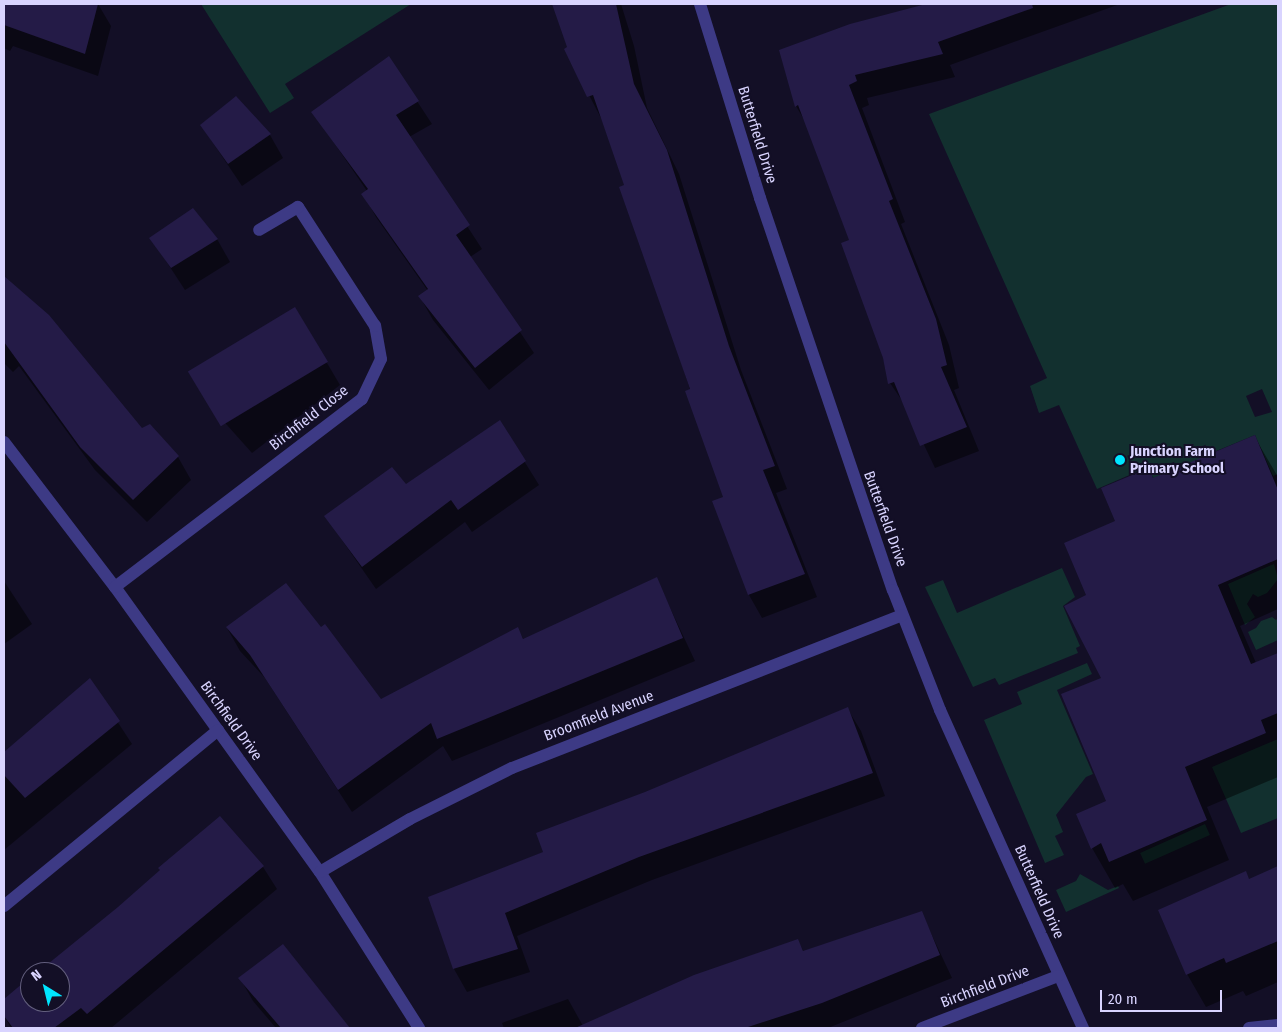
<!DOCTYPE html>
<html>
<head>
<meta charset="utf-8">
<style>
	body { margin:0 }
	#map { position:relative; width:1282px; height:1032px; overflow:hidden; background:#130f26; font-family:"Fira Sans Condensed",sans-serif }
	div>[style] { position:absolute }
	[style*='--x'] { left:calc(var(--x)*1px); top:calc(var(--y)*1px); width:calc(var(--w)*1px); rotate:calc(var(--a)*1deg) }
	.green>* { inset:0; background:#12302f; transform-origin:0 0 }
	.shadow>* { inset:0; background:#0007 }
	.building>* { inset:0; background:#241b47; transform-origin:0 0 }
	.street>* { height:12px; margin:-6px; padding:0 6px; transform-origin:6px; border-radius:6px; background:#3d3a85 }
	.dots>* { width:14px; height:14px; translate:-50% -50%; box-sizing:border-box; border:2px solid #130f26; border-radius:50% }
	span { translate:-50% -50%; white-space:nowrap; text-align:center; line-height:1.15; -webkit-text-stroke:4px #130f26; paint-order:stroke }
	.street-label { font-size:15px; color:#d9d4ff }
	.poi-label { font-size:15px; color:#d9d4ff; font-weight:700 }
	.left { translate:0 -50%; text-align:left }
	.frame { position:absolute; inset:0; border:5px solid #d9d4ff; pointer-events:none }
	.north { position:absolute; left:20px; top:962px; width:50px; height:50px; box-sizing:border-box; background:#130f26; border:1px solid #625e7d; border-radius:50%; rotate:324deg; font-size:14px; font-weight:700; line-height:20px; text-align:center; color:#d9d4ff }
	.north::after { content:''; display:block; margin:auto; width:18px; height:22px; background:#00e5ff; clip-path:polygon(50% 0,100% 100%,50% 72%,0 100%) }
	.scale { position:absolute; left:1100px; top:990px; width:122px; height:22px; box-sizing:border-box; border:2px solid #d9d4ff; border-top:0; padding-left:6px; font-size:15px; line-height:18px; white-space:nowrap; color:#d9d4ff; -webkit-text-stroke:4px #130f26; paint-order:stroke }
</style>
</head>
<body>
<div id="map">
	<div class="green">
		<div style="clip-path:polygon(201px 4px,411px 4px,285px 84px,294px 98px,270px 113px)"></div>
		<div style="clip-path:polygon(evenodd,1231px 4px,1278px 4px,1278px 474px,1273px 476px,1255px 435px,1209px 454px,1213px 462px,1162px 500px,1148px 467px,1097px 489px,1059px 405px,1039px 413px,1030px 386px,1047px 378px,929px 114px,1231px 4px,1262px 389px,1272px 412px,1255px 417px,1246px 396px,1262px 389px)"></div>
		<div style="clip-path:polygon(1274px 564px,1278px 579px,1267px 593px,1258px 597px,1253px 594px,1247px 604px,1255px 617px,1245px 625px,1228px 584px)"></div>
		<div style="clip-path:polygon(1062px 568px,1075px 597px,1063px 606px,1080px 646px,1076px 648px,1078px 653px,999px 685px,995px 678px,973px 687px,925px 587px,943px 580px,957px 613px)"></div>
		<div style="clip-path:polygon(1272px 617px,1276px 620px,1278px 618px,1278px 640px,1256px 650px,1248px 632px,1256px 628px,1261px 621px)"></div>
		<div style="clip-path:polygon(1087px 663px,1092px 674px,1057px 690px,1093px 774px,1086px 777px,1056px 815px,1063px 832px,1055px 836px,1064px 855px,1045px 863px,984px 720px,1022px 704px,1017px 692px)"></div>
		<div style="clip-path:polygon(1278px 739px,1278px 818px,1241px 833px,1212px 767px)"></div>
		<div style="left:1205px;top:824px;width:12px;height:71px;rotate:66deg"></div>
		<div style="clip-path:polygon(1080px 874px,1108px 890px,1118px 886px,1119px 888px,1066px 912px,1056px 890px,1076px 881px)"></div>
	</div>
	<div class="shadow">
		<div style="clip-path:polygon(4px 4px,98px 4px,111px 26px,98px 76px,13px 46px,10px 51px,4px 48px)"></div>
		<div style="clip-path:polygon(553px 4px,621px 4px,634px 46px,647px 108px,679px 174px,741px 370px,787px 489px,776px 493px,817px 597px,762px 618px,749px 595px,724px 498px,626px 186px,602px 120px,565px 49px,568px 48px)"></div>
		<div style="clip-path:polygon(931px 4px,1120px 4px,950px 65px,955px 77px,867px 98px,869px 105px,862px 108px,905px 222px,901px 224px,949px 345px,959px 388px,954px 390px,979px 451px,935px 468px,905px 405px,890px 383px,851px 240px,806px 123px,796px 106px,850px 25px)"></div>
		<div style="clip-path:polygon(388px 57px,432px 124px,409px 137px,482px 249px,470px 257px,534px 353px,489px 390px,433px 320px,420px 297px,428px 291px,376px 217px,363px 194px,367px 191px,313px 112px)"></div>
		<div style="clip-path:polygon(235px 97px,270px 135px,283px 158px,242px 186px,201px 125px)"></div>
		<div style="clip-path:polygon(151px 238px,217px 239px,230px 262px,185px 290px)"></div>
		<div style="clip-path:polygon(4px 278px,48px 317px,142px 430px,150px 425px,178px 457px,191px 480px,147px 522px,95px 470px,19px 366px,13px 372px,4px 363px)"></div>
		<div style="clip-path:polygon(327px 363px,340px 385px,252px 453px,210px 406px,196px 383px)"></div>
		<div style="clip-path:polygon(500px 422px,539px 485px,472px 532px,465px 522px,376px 589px,326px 517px,406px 486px)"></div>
		<div style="clip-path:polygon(1254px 436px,1278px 477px,1278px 609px,1240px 626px,1256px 663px,1278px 654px,1278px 777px,1207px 807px,1229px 860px,1133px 901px,1123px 884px,1115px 888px,1092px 848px,1108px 802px,1102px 679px,1088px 595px,1117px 522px,1148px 469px,1154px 479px)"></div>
		<div style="clip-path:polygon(656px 578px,695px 661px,452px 761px,443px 746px,352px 812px,265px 678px,240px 651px,227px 628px,381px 700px,518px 629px,524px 640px)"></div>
		<div style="clip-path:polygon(4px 581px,32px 624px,4px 644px)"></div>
		<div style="clip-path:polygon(90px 680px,132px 744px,4px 850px,4px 755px)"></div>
		<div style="clip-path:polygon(847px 708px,861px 731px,885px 796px,652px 880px,517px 936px,530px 972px,467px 992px,454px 969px,429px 898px,544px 852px,646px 793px)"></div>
		<div style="clip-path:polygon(220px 818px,263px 867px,277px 889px,111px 1028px,11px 1028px,4px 1016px,4px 1001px,30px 980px,30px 1002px,60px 1002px,60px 972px,40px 972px,119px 908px)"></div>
		<div style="clip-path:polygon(1278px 868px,1278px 982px,1246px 996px,1243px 991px,1206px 1007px,1187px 974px,1250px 880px)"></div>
		<div style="clip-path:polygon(921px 912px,952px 978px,828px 1028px,504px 1028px,502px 1023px,568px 999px,583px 1026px,798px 941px,804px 952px)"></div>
		<div style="clip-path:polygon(240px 978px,340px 1017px,346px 1028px,276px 1028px,253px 1001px)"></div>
	</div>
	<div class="building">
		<div style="clip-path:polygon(4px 4px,98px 4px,85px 54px,4px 25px)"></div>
		<div style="clip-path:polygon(552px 4px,616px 4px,634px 84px,667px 150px,729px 346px,775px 466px,763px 470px,805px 574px,748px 595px,712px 501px,723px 497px,685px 391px,690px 389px,619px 187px,624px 185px,593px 95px,587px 97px,564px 49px,567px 47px)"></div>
		<div style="clip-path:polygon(926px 4px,1032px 4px,1033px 8px,938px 42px,943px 54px,855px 75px,857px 81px,849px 85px,893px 199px,889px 201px,936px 319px,947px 365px,941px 367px,967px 427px,920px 446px,894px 382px,888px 384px,883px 358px,841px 243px,849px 240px,798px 105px,795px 107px,779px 50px,850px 24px)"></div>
		<div style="clip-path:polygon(389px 56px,419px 101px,396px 115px,470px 225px,456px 235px,522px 330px,475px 368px,418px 296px,428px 289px,361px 194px,368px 189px,311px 112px)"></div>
		<div style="clip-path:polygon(236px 96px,271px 134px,228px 164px,200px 125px)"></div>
		<div style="clip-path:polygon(193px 208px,218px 239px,171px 268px,149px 238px)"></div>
		<div style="clip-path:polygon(4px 276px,49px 315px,142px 428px,150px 424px,179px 456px,133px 500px,80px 447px,4px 342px)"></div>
		<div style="left:295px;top:307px;width:64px;height:125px;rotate:59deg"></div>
		<div style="clip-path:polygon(500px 420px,526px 461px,458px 510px,451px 500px,362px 567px,324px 516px,392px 467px,406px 484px)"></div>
		<div style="clip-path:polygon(1255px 435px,1278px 490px,1278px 559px,1218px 585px,1251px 664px,1278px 653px,1278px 713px,1261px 720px,1266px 733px,1185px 767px,1207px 820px,1109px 862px,1101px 843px,1091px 849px,1076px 814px,1106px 801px,1061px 694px,1101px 678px,1064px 606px,1086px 595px,1064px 543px,1115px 521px,1101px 488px,1149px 468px,1153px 478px)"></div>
		<div style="clip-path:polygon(657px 577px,683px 638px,437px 739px,431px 723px,338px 790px,250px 655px,226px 627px,286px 583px,321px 627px,325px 624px,381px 699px,518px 627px,523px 639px)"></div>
		<div style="clip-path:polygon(90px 678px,120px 721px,25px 798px,4px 775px,4px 752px)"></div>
		<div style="clip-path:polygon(848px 707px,873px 773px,639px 857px,505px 913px,518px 949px,453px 969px,428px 897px,543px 852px,536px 833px,645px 792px)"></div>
		<div style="clip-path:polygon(220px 816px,264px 866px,87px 1014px,81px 1008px,54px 1028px,13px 1028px,4px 1016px,4px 999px,29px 978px,30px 1002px,60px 1002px,60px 972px,38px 972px,118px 907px,160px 870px,158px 868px)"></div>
		<div style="clip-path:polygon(1278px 866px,1278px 941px,1226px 963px,1224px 958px,1186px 975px,1158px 910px,1246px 871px,1249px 879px)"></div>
		<div style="clip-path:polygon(922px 911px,940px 955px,822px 1003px,745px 1028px,575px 1028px,694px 975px,798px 939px,803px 951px)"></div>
		<div style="clip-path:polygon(283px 944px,350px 1028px,281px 1028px,238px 978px)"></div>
	</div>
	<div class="street">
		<div style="--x:700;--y:4;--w:203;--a:72.8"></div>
		<div style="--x:760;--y:198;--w:414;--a:71.3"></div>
		<div style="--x:893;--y:590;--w:129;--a:68.6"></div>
		<div style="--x:940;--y:710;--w:349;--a:65.8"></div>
		<div style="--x:4;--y:442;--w:183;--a:52.6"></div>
		<div style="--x:115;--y:587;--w:351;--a:54.3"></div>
		<div style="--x:320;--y:872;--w:185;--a:57.6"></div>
		<div style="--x:115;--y:587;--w:310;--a:-37.3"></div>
		<div style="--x:362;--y:399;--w:44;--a:-64.6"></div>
		<div style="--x:381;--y:359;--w:34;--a:-100"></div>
		<div style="--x:375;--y:326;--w:142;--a:-122.9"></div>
		<div style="--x:298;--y:207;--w:45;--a:149.5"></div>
		<div style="--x:320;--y:872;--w:104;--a:-30.5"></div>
		<div style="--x:410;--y:819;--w:114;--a:-26.6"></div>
		<div style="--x:512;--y:768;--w:419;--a:-21.4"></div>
		<div style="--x:4;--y:906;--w:277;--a:-39.4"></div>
		<div style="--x:922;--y:1028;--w:146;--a:-20.9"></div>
		<div style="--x:1249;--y:1028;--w:29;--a:-6"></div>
	</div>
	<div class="dots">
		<div style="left:1120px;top:460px;background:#00e5ff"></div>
	</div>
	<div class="street-label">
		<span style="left:757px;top:135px;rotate:73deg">Butterfield Drive</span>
		<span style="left:309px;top:418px;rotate:-38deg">Birchfield Close</span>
		<span style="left:885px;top:519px;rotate:70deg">Butterfield Drive</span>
		<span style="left:599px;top:716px;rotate:-21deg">Broomfield Avenue</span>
		<span style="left:231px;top:721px;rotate:54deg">Birchfield Drive</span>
		<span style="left:1039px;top:892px;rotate:66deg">Butterfield Drive</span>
		<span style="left:985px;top:987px;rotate:-21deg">Birchfield Drive</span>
	</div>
	<div class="poi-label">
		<span class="left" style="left:1130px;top:460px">Junction Farm<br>Primary School</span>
	</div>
	<div class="frame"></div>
	<div class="north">N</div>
	<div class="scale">20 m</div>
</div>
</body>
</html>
